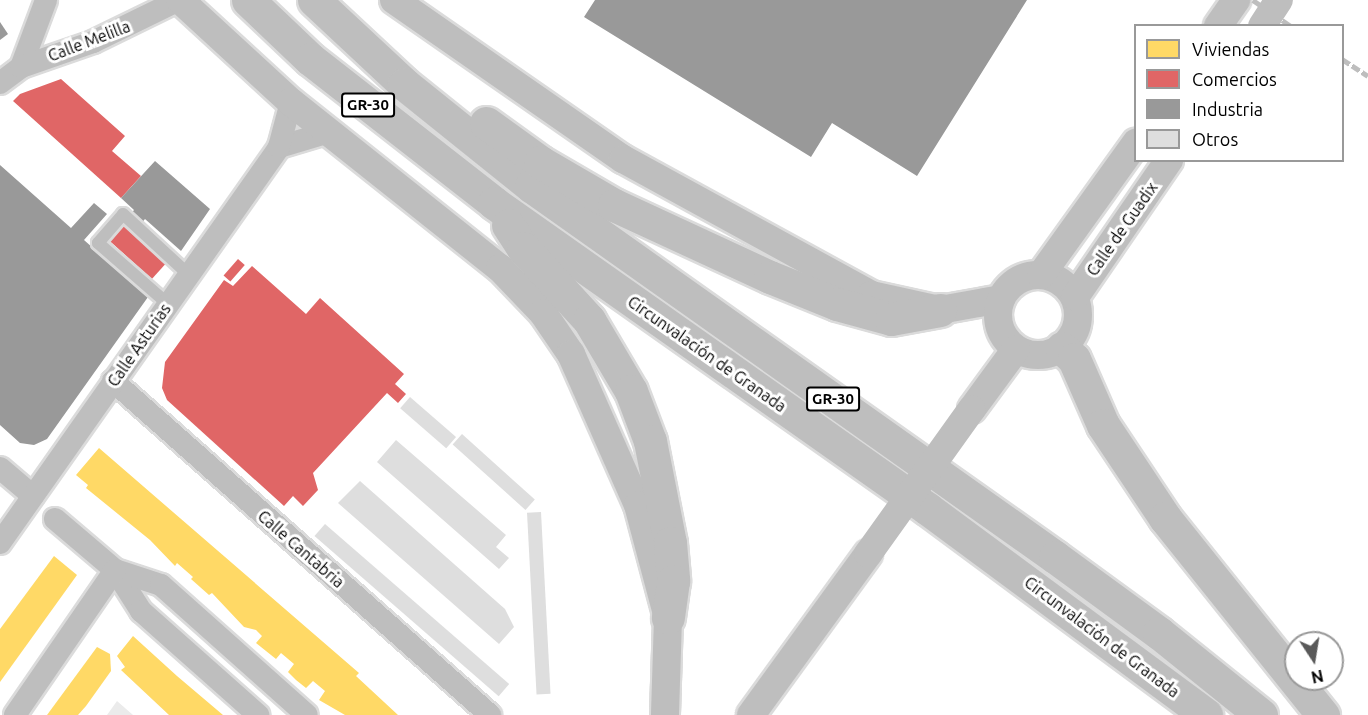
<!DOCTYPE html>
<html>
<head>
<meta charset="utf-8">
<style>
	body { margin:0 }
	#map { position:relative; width:1368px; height:715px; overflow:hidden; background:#fff; font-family:Ubuntu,sans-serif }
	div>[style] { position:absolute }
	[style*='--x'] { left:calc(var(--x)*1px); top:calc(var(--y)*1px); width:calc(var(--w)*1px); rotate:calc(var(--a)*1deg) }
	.green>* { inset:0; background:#ebebeb }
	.homes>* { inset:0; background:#ffd966 }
	.shops>* { inset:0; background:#e06666; transform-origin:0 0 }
	.industry>* { inset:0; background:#999 }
	.building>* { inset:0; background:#dedede; transform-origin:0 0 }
	.roads { filter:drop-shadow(2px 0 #dbdbdb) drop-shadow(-2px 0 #dbdbdb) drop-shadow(0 2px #dbdbdb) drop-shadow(0 -2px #dbdbdb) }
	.service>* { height:12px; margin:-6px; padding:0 6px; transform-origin:6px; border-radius:6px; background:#bebebe }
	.minor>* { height:22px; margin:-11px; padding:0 11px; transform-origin:11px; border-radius:11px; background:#bebebe }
	.tertiary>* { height:28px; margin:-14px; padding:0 14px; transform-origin:14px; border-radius:14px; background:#bebebe }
	.tertiary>.ring { margin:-14px; padding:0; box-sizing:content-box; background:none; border:28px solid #bebebe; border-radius:50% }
	.motorway>* { height:33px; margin:-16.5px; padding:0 16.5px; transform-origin:16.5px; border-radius:16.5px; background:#bebebe }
	.rail>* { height:4.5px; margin-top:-2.25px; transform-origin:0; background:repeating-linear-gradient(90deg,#bebebe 0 9px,transparent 0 12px) }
	.tertiary-bridge>* { height:28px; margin:-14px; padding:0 14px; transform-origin:14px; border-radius:14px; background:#bebebe }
	span { translate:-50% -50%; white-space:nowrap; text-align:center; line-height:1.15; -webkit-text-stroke:6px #fff; paint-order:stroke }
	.shield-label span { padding:2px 4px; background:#fff; border:2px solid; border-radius:4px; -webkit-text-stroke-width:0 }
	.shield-label { font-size:15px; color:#000; font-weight:700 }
	.street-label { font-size:16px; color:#000 }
	.legend { position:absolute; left:1134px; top:24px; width:210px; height:138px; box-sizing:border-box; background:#fff; border:2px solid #999; margin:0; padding:8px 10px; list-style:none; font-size:18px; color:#000 }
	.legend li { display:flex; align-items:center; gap:12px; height:30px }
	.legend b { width:30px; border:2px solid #999 }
	.north { position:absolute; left:1284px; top:631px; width:60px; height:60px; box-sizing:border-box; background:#fff; border:2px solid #999; border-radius:50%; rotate:168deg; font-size:16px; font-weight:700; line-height:24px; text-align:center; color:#000 }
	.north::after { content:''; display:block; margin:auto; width:21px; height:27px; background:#595959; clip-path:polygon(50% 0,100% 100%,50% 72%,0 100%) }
</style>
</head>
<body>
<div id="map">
	<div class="green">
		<div style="clip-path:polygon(117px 701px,133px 715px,107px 715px)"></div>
	</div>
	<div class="homes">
		<div style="clip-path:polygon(99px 448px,359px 673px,356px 676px,398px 715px,345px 715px,319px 700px,325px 691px,313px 681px,306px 688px,296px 680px,288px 672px,294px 664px,281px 653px,276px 659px,256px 643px,262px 636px,256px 630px,244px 627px,212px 593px,209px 595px,191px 579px,193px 577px,177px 563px,175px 566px,150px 540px,86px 488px,88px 485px,76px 475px)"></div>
		<div style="clip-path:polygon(54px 556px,77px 575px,0 682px,0 629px)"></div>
		<div style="clip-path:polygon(133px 636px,177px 676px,223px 715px,169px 715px,121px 670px,125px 667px,117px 656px)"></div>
		<div style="clip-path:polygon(97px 647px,110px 654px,111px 671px,86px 706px,78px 715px,47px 715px)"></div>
	</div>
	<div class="shops">
		<div style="clip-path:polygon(61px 79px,125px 136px,112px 151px,141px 176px,121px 198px,13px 101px,20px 94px)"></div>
		<div style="left:126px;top:218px;width:60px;height:28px;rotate:42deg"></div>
		<div style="left:238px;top:259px;width:9px;height:22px;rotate:41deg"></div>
		<div style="clip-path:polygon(252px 266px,306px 314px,320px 298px,404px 374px,395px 384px,406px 394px,398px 403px,387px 393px,313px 473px,318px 490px,303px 506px,293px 496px,284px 506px,167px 400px,162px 388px,165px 362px,224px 280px,233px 286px)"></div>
	</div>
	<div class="industry">
		<div style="clip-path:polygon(595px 0,1027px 0,917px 176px,832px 123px,811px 157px,584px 17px)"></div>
		<div style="clip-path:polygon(0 22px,8px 34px,0 40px)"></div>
		<div style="clip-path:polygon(155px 161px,210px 209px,181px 251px,145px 219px,139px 226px,129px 216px,134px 210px,121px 198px)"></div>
		<div style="clip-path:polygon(0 165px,71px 228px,94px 203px,107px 214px,84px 240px,148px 297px,47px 439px,34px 445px,20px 443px,0 425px)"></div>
	</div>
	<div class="building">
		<div style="left:410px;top:397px;width:61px;height:15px;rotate:41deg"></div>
		<div style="left:462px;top:434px;width:98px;height:14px;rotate:42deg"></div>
		<div style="clip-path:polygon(396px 440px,506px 535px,496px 547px,509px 558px,499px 569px,377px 462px)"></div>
		<div style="clip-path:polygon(360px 481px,505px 609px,514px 627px,499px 644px,338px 503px)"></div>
		<div style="left:541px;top:512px;width:182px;height:14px;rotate:87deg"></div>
		<div style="left:325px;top:524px;width:244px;height:16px;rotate:41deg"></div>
	</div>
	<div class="roads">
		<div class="service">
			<div style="--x:168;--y:304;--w:93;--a:-138.9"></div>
			<div style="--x:98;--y:243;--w:38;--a:-49"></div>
			<div style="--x:123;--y:214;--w:90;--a:42.7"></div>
		</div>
		<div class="minor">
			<div style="--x:21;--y:67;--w:72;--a:-69.5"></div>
			<div style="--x:0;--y:83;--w:26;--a:-37"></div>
			<div style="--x:21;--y:67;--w:76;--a:-19.1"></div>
			<div style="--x:93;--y:42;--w:96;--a:-26"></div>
			<div style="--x:279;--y:147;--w:52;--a:-16.7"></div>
			<div style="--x:113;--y:381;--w:504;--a:41.54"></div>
			<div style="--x:0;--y:468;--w:43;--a:40.3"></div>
			<div style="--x:55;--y:519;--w:79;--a:40.4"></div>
			<div style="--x:115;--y:570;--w:49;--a:57.6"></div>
			<div style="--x:141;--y:611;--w:157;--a:41.6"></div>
			<div style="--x:0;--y:543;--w:484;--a:-54.8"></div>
			<div style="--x:279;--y:147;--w:47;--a:-75.1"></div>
			<div style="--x:115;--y:570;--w:48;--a:18.1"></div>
			<div style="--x:161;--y:585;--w:195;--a:41.7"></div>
			<div style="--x:15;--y:715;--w:176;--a:-55.4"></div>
		</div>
		<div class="tertiary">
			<div style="--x:180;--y:0;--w:151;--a:42.6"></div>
			<div style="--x:291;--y:102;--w:267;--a:38.5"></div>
			<div style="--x:500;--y:268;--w:62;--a:46.3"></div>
			<div style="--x:543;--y:313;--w:50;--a:55.7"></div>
			<div style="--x:571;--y:354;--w:165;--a:66.1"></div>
			<div style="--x:638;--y:505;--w:117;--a:75.1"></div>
			<div style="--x:668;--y:618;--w:97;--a:91.8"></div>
			<div style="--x:394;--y:0;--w:279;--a:34.8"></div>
			<div style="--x:623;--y:159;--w:283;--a:28.7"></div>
			<div style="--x:871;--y:295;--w:71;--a:12.3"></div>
			<div style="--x:940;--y:310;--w:62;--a:-10.2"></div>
			<div style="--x:1218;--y:26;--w:32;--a:-55"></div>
			<div class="ring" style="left:998px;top:275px;width:52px;height:52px"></div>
			<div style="--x:1041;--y:275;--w:163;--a:-54.3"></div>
			<div style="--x:1075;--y:297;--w:166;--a:-55.5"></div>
			<div style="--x:972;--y:409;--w:74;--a:-53.7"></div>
			<div style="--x:751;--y:715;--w:199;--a:-54"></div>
		</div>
		<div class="motorway">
			<div style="--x:248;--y:0;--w:86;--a:43.6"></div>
			<div style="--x:310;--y:59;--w:234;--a:38"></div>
			<div style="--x:494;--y:203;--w:531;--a:35.19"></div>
			<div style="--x:928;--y:509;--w:346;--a:36.5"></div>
			<div style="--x:314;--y:0;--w:123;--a:43"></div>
			<div style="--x:404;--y:84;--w:163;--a:38.8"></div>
			<div style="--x:531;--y:186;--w:642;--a:35.3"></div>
			<div style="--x:1055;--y:557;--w:129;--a:36.2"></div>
			<div style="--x:1159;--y:633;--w:131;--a:38.8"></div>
			<div style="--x:486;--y:123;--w:67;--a:35.8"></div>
			<div style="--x:540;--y:162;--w:86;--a:30.2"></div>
			<div style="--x:614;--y:205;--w:172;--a:24.8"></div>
			<div style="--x:770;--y:277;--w:72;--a:21.9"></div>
			<div style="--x:837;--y:304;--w:56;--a:15.5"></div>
			<div style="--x:891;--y:319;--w:50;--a:-10.4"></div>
			<div style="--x:508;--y:225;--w:27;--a:57"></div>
			<div style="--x:523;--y:248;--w:98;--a:47.5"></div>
			<div style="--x:589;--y:320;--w:82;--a:59.4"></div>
			<div style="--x:631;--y:391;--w:53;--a:69.2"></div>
			<div style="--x:650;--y:441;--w:104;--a:78.9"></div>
			<div style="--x:670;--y:543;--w:38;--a:85"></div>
			<div style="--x:673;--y:581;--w:37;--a:98"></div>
			<div style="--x:1062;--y:348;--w:16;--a:43"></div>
			<div style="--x:1074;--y:359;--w:72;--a:66.3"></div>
			<div style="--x:1103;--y:425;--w:112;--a:56.3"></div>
			<div style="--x:1165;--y:518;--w:253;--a:51.3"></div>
		</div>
	</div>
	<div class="rail">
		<div style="--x:1253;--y:0;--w:46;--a:34.4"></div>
		<div style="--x:1342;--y:59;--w:31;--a:33"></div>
	</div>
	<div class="tertiary-bridge">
		<div style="--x:1262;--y:26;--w:31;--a:-57"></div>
		<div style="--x:868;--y:554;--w:178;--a:-54.4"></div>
	</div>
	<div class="shield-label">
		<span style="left:368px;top:105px">GR-30</span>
		<span style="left:833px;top:399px">GR-30</span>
	</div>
	<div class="street-label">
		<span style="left:89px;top:41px;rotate:-21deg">Calle Melilla</span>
		<span style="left:1122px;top:229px;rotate:-55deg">Calle de Guadix</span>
		<span style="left:139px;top:345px;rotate:-55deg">Calle Asturias</span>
		<span style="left:707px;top:354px;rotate:35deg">Circunvalación de Granada</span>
		<span style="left:301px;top:549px;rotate:41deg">Calle Cantabria</span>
		<span style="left:1102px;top:637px;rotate:37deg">Circunvalación de Granada</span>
	</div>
	<ul class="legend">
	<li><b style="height:16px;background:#ffd966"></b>Viviendas</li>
	<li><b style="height:16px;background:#e06666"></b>Comercios</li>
	<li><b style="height:16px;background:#999"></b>Industria</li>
	<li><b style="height:16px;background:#dedede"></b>Otros</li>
	</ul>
	<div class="north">N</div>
</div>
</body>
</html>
